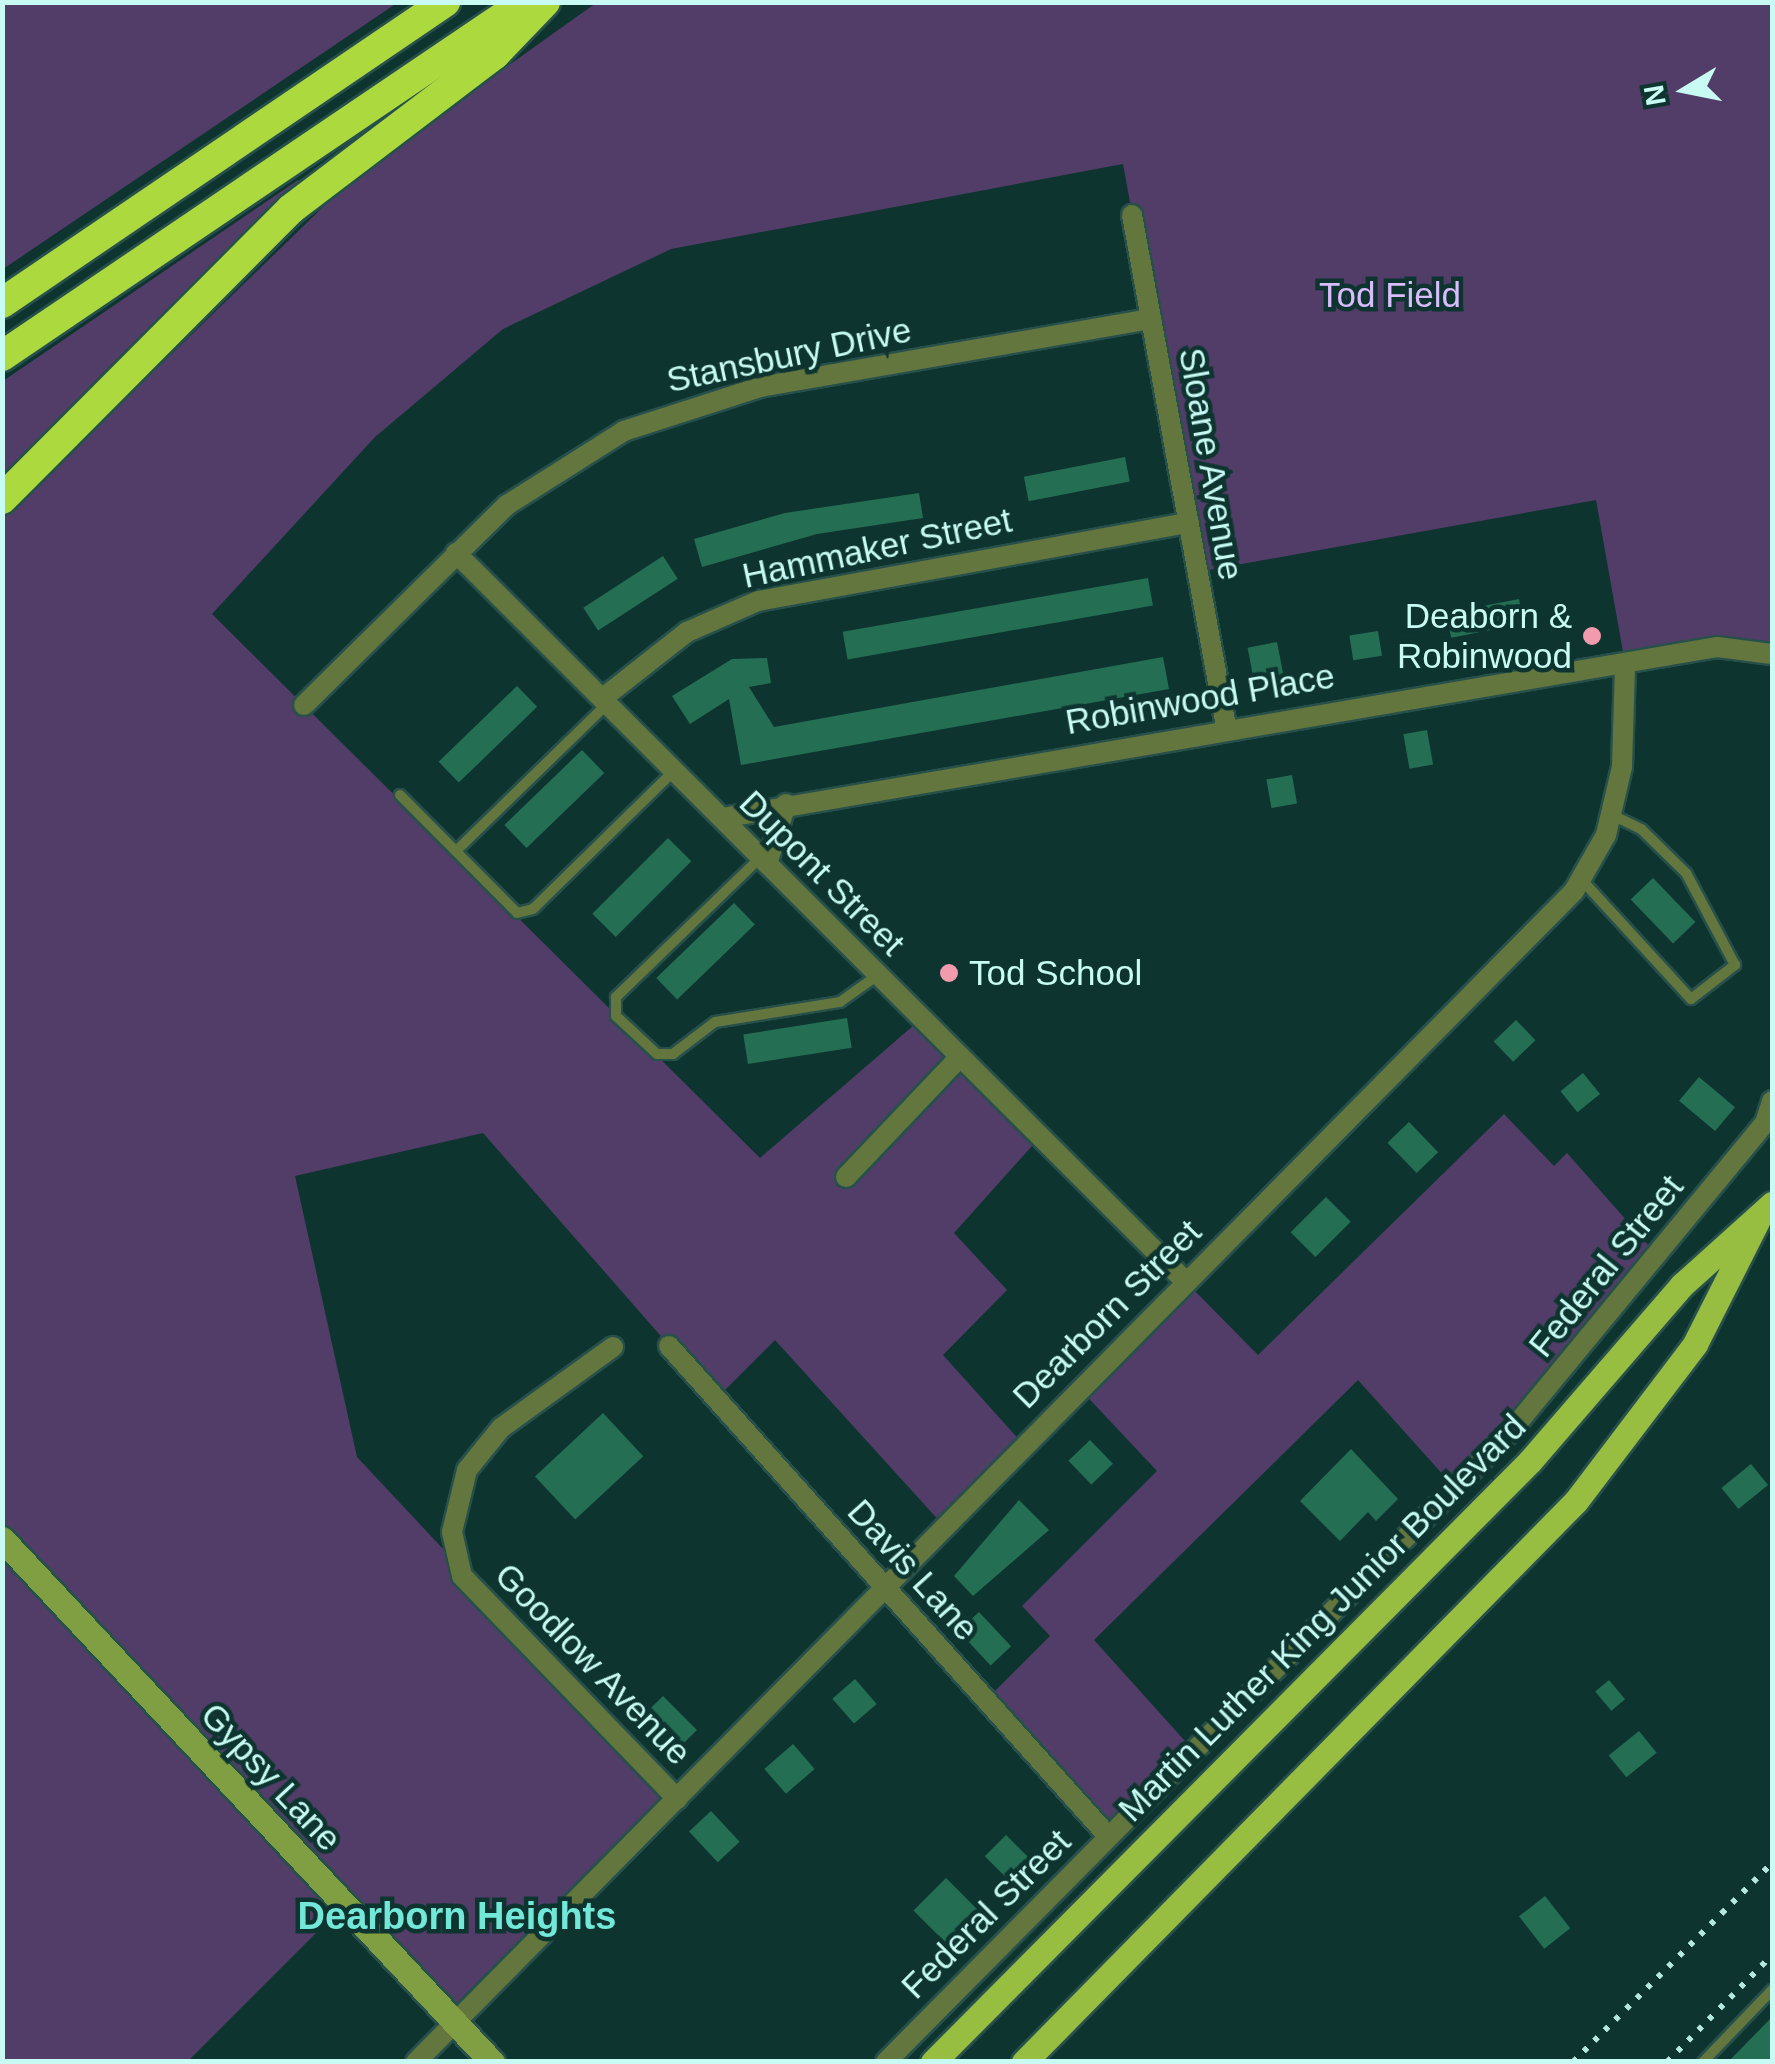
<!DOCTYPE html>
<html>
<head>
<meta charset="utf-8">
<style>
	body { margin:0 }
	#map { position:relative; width:1775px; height:2064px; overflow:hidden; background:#0e3430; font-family:Helvetica,sans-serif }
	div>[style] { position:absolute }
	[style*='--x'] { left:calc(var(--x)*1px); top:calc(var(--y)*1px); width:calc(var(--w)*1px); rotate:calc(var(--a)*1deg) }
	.green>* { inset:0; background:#523d69 }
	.building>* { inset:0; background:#246f53; transform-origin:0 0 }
	.roads { filter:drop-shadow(2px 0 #28504b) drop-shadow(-2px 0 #28504b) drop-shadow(0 2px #28504b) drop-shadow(0 -2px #28504b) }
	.service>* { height:10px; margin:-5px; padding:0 5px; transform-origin:5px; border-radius:5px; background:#63763e }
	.minor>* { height:20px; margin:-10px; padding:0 10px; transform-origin:10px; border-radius:10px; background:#63763e }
	.secondary>* { height:25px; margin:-12.5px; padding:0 12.5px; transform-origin:12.5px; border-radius:12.5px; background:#809e42 }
	.primary>* { height:25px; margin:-12.5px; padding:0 12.5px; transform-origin:12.5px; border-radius:12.5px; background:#97bd41 }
	.motorway>* { height:30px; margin:-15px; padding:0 15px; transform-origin:15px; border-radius:15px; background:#acd93e }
	.rail>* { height:6px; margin-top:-3px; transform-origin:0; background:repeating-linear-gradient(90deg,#b4e7df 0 5px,transparent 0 15px) }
	.dots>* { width:28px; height:28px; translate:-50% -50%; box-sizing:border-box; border:5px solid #0e3430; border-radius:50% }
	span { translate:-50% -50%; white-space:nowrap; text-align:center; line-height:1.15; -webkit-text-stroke:9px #0e3430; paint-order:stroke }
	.park-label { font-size:35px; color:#d9bcfc }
	.street-label { font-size:35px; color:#c7fbf3 }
	.poi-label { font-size:35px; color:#c7fbf3 }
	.right { translate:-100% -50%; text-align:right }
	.left { translate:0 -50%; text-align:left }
	.neighbourhood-label { font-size:38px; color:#73e8d9; font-weight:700 }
	.frame { position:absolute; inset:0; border:5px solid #c7fbf3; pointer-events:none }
	.north { position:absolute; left:1635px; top:40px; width:100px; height:100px; -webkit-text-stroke:8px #0e3430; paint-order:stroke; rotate:260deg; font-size:28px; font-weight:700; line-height:40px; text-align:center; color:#c7fbf3 }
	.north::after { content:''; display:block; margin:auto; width:35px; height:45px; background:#c7fbf3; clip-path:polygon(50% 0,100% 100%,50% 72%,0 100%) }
</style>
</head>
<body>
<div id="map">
	<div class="green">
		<div style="clip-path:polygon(3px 2px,397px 2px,397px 3px,3px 269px)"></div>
		<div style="clip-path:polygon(596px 3px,1772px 3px,1772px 654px,1717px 647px,1625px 663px,1596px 500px,1198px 572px,1123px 164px,671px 249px,503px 329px,375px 437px,212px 614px,760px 1158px,921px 1019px,1040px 1137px,954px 1233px,1007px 1290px,943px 1355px,1023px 1444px,943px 1525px,775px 1340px,716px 1399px,483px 1133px,295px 1176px,357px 1457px,677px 1799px,454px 2022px,343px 1906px,188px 2061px,3px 2061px,2px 519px,360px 171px)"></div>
		<div style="clip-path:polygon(298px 180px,302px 186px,3px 484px,3px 381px)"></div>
		<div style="clip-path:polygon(1504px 1114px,1554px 1166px,1567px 1153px,1658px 1256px,1455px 1488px,1358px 1380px,1094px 1640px,1194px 1751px,1109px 1837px,986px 1700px,1050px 1636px,1022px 1606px,1157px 1471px,1079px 1388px,1186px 1282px,1258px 1355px)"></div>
	</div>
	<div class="building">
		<div style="left:1125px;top:457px;width:25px;height:103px;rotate:79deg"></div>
		<div style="clip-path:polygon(919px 493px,923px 518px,817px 534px,702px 567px,694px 539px,785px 513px)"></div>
		<div style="left:663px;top:556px;width:27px;height:95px;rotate:57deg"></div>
		<div style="left:1148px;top:578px;width:28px;height:310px;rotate:80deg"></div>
		<div style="left:1519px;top:599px;width:25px;height:74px;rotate:79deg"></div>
		<div style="left:1378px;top:631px;width:25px;height:29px;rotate:81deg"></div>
		<div style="left:1277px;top:642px;width:38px;height:30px;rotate:79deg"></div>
		<div style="clip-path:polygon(1163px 657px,1169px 689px,741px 765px,729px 699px,690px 724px,672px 696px,732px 659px,767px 658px,771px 683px,749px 687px,774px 727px)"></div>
		<div style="left:517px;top:686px;width:29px;height:109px;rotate:46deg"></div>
		<div style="left:1427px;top:730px;width:35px;height:24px;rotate:80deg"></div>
		<div style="left:582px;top:750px;width:32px;height:108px;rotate:46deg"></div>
		<div style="left:1292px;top:775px;width:29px;height:26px;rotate:80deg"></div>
		<div style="left:668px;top:838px;width:33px;height:107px;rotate:45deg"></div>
		<div style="left:1653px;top:878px;width:61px;height:31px;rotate:46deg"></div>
		<div style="left:734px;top:903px;width:30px;height:108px;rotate:46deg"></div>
		<div style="left:847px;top:1018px;width:30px;height:105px;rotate:81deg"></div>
		<div style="left:1516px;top:1020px;width:28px;height:31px;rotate:46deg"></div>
		<div style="left:1583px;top:1073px;width:27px;height:29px;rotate:51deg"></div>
		<div style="left:1699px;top:1077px;width:47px;height:31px;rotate:40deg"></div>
		<div style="left:1409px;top:1122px;width:42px;height:30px;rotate:46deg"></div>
		<div style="left:1326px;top:1197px;width:35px;height:50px;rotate:45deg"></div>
		<div style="left:603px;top:1413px;width:59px;height:93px;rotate:47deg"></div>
		<div style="left:1090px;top:1440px;width:33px;height:30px;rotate:46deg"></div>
		<div style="clip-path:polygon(1351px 1449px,1398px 1499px,1376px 1521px,1368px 1512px,1340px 1541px,1300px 1501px)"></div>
		<div style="left:1751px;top:1464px;width:27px;height:38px;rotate:51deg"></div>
		<div style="clip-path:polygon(1019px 1500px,1049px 1530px,973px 1596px,954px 1576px)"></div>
		<div style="left:979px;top:1612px;width:47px;height:28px;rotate:47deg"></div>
		<div style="left:855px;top:1679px;width:33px;height:30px;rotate:49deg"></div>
		<div style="left:1609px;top:1680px;width:25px;height:18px;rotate:50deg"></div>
		<div style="left:663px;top:1696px;width:48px;height:21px;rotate:45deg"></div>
		<div style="left:1639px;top:1731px;width:28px;height:39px;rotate:51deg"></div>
		<div style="left:793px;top:1744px;width:33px;height:38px;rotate:49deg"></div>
		<div style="left:711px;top:1811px;width:42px;height:30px;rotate:47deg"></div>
		<div style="left:1006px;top:1835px;width:33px;height:30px;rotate:45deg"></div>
		<div style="left:946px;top:1878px;width:48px;height:46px;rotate:45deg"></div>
		<div style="left:1545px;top:1896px;width:41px;height:33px;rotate:52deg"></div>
		<div style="clip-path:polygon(1772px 2017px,1772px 2062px,1728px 2062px)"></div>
	</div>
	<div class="roads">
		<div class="service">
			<div style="--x:400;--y:795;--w:166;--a:45.2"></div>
			<div style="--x:517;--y:913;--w:16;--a:-14"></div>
			<div style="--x:533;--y:909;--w:197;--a:-44.4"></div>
			<div style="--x:456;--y:851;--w:212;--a:-44.2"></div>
			<div style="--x:761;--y:857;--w:202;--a:136"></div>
			<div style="--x:616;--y:997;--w:19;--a:90"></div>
			<div style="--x:616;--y:1016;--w:56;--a:42.8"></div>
			<div style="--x:657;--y:1054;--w:16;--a:0"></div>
			<div style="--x:673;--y:1054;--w:53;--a:-37.3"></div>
			<div style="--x:715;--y:1022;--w:127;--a:-9.1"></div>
			<div style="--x:840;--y:1002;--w:47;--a:-35.4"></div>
			<div style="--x:1581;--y:879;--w:163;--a:47.5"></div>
			<div style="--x:1691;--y:999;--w:56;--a:-37.7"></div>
			<div style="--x:1735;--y:965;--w:104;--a:-118"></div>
			<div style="--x:1686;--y:873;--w:63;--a:-135.6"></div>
			<div style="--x:1641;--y:829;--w:32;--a:-154"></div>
			<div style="--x:1703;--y:2062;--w:100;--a:-46.2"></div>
		</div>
		<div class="minor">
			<div style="--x:1132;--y:215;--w:520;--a:79.58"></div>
			<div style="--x:456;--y:553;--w:1032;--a:44.96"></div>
			<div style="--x:603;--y:698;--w:107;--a:-38.2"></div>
			<div style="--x:687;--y:632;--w:77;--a:-23.6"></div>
			<div style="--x:758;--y:601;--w:438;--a:-10.3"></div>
			<div style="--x:304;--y:705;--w:285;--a:-44.6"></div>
			<div style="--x:507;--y:505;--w:138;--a:-32.3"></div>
			<div style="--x:624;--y:431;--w:143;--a:-17.9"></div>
			<div style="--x:760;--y:387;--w:397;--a:-9.9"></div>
			<div style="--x:722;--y:818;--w:1010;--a:-9.75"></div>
			<div style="--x:1717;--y:647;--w:55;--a:7.3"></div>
			<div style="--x:767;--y:864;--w:63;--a:-72.4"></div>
			<div style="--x:846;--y:1177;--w:166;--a:-46.5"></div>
			<div style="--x:669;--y:1346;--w:659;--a:48.14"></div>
			<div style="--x:613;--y:1347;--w:138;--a:144.1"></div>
			<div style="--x:501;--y:1428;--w:54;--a:129"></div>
			<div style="--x:467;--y:1470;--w:64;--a:103.6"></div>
			<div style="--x:452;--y:1532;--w:45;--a:77.2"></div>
			<div style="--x:462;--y:1576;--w:310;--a:46"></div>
			<div style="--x:416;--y:2062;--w:1647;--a:-45.32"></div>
			<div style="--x:1574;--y:891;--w:64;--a:-60.3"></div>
			<div style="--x:1606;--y:835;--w:70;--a:-76.8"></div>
			<div style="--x:1622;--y:767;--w:104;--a:-88.3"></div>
			<div style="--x:886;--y:2062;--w:888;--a:-45.27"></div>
			<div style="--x:1511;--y:1431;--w:399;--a:-50.5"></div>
			<div style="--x:1765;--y:1123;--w:23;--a:-72"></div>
		</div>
		<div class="secondary">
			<div style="--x:2;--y:1539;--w:717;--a:46.87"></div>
		</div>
		<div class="primary">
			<div style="--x:933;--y:2062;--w:847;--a:-45.19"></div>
			<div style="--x:1530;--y:1461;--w:233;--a:-49.2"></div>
			<div style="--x:1682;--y:1285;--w:121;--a:-42"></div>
			<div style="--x:1024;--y:2062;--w:787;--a:-45.46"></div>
			<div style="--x:1576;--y:1501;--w:197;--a:-52.8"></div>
			<div style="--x:1695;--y:1344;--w:138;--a:-63.2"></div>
		</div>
		<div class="motorway">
			<div style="--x:2;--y:303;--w:536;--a:-34.19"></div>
			<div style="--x:2;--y:356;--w:632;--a:-34.09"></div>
			<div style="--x:2;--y:499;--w:409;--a:-45.1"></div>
			<div style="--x:291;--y:209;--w:256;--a:-37.2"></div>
			<div style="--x:495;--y:54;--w:72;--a:-46.1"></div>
		</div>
	</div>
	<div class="rail">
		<div style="--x:1573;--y:2062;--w:281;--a:-45"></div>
		<div style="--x:1667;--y:2062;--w:150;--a:-45.5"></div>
	</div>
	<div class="dots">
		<div style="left:1592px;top:636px;background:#f29aae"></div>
		<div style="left:949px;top:973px;background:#f29aae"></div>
	</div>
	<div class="park-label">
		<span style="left:1390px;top:295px">Tod Field</span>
	</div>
	<div class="street-label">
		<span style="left:789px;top:355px;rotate:-12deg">Stansbury Drive</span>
		<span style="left:1211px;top:464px;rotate:80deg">Sloane Avenue</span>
		<span style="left:877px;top:548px;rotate:-12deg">Hammaker Street</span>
		<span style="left:1200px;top:699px;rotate:-10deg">Robinwood Place</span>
		<span style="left:822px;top:873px;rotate:45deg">Dupont Street</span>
		<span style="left:1606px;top:1266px;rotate:-51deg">Federal Street</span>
		<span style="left:1107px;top:1314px;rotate:-45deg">Dearborn Street</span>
		<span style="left:913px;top:1570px;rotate:48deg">Davis Lane</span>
		<span style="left:1322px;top:1618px;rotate:-45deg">Martin Luther King Junior Boulevard</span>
		<span style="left:593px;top:1664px;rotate:46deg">Goodlow Avenue</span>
		<span style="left:271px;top:1777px;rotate:47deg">Gypsy Lane</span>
		<span style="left:986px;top:1914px;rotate:-45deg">Federal Street</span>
	</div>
	<div class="poi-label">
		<span class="right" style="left:1572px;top:636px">Deaborn &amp;<br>Robinwood</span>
		<span class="left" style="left:969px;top:973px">Tod School</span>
	</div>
	<div class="neighbourhood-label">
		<span style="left:457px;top:1917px">Dearborn Heights</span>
	</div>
	<div class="frame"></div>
	<div class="north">N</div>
</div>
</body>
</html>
